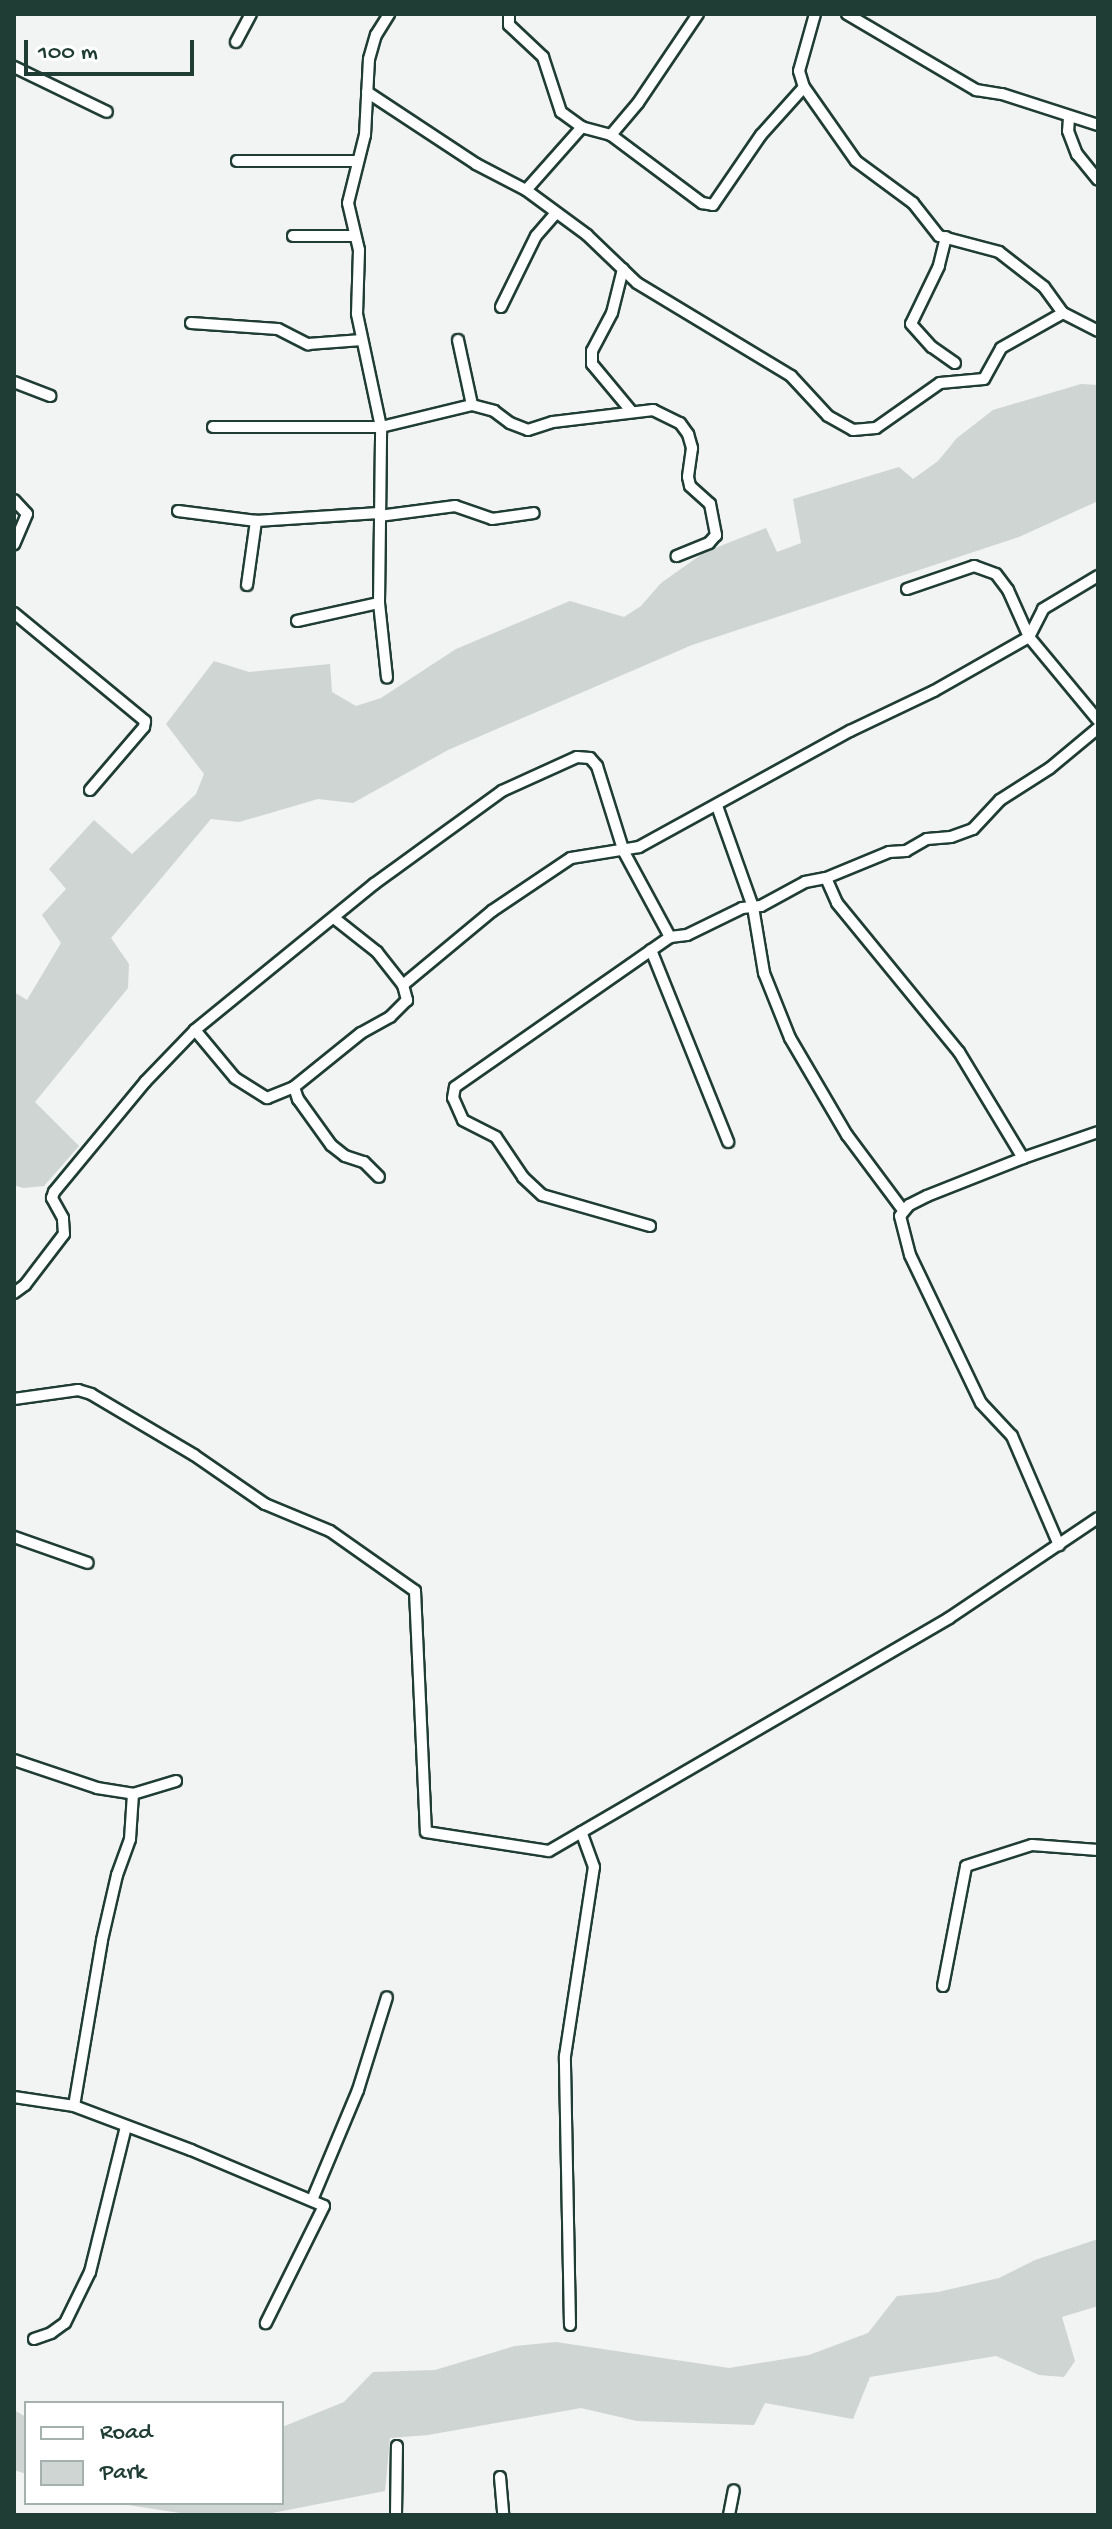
<!DOCTYPE html>
<html>
<head>
<meta charset="utf-8">
<style>
	body { margin:0 }
	#map { position:relative; width:1112px; height:2529px; overflow:hidden; background:#f2f3f3; font-family:"Gochi Hand",sans-serif }
	div>[style] { position:absolute }
	[style*='--x'] { left:calc(var(--x)*1px); top:calc(var(--y)*1px); width:calc(var(--w)*1px); rotate:calc(var(--a)*1deg) }
	.green>* { inset:0; background:#ced5d3 }
	.roads { filter:drop-shadow(2px 0 #1f3d34) drop-shadow(-2px 0 #1f3d34) drop-shadow(0 2px #1f3d34) drop-shadow(0 -2px #1f3d34) }
	.minor>* { height:10px; margin:-5px; padding:0 5px; transform-origin:5px; border-radius:5px; background:#fff }
	span { translate:-50% -50%; white-space:nowrap; text-align:center; line-height:1.15; -webkit-text-stroke:6px #fff; paint-order:stroke }
	.frame { position:absolute; inset:0; border:16px solid #1f3d34; pointer-events:none }
	.legend { position:absolute; left:24px; top:2401px; width:260px; height:104px; box-sizing:border-box; background:#fff; border:2px solid #a5b1ae; margin:0; padding:10px 14px; list-style:none; font-size:24px; color:#1f3d34 }
	.legend li { display:flex; align-items:center; gap:16px; height:40px }
	.legend b { width:40px; border:2px solid #a5b1ae }
	.scale { position:absolute; left:24px; top:40px; width:170px; height:36px; box-sizing:border-box; border:4px solid #1f3d34; border-top:0; padding-left:10px; font-size:24px; line-height:28px; white-space:nowrap; color:#1f3d34; -webkit-text-stroke:6px #fff; paint-order:stroke }
</style>
</head>
<body>
<div id="map">
	<div class="green">
		<div style="clip-path:polygon(1081px 384px,1098px 385px,1098px 501px,1019px 537px,692px 645px,448px 750px,353px 803px,318px 799px,239px 822px,211px 819px,111px 938px,129px 964px,128px 988px,35px 1102px,79px 1146px,44px 1186px,23px 1188px,14px 1185px,14px 992px,27px 1000px,61px 943px,42px 915px,66px 889px,49px 869px,94px 820px,132px 854px,196px 794px,204px 774px,166px 724px,214px 661px,249px 672px,330px 664px,332px 692px,356px 706px,381px 698px,456px 649px,570px 601px,624px 617px,641px 606px,661px 583px,705px 552px,766px 528px,777px 552px,801px 543px,793px 499px,899px 467px,913px 479px,938px 461px,957px 438px,993px 410px)"></div>
		<div style="clip-path:polygon(1098px 2239px,1098px 2306px,1062px 2317px,1075px 2361px,1064px 2377px,1039px 2375px,996px 2356px,870px 2377px,853px 2419px,765px 2403px,754px 2425px,637px 2421px,581px 2408px,428px 2435px,390px 2438px,385px 2491px,262px 2515px,193px 2515px,115px 2503px,282px 2503px,282px 2427px,344px 2402px,373px 2372px,435px 2370px,515px 2346px,556px 2342px,729px 2368px,809px 2355px,868px 2333px,897px 2296px,938px 2292px,999px 2278px,1035px 2260px)"></div>
		<div style="clip-path:polygon(14px 2410px,26px 2417px,26px 2474px,14px 2470px)"></div>
	</div>
	<div class="roads">
		<div class="minor">
			<div style="--x:509;--y:14;--w:11;--a:90"></div>
			<div style="--x:509;--y:25;--w:47;--a:43.3"></div>
			<div style="--x:543;--y:57;--w:58;--a:71.9"></div>
			<div style="--x:561;--y:112;--w:26;--a:36"></div>
			<div style="--x:698;--y:14;--w:107;--a:124"></div>
			<div style="--x:638;--y:103;--w:42;--a:130.2"></div>
			<div style="--x:611;--y:135;--w:30;--a:-165"></div>
			<div style="--x:582;--y:127;--w:84;--a:131.6"></div>
			<div style="--x:526;--y:190;--w:76;--a:36.4"></div>
			<div style="--x:587;--y:235;--w:69;--a:43.8"></div>
			<div style="--x:637;--y:283;--w:180;--a:31.1"></div>
			<div style="--x:791;--y:376;--w:54;--a:47.2"></div>
			<div style="--x:828;--y:416;--w:29;--a:29"></div>
			<div style="--x:853;--y:430;--w:23;--a:-5"></div>
			<div style="--x:876;--y:428;--w:78;--a:-35.1"></div>
			<div style="--x:940;--y:383;--w:44;--a:-5.2"></div>
			<div style="--x:984;--y:379;--w:35;--a:-61"></div>
			<div style="--x:1001;--y:348;--w:71;--a:-29.4"></div>
			<div style="--x:815;--y:14;--w:59;--a:105.7"></div>
			<div style="--x:799;--y:71;--w:17;--a:73"></div>
			<div style="--x:804;--y:87;--w:90;--a:54.9"></div>
			<div style="--x:856;--y:161;--w:71;--a:36.4"></div>
			<div style="--x:913;--y:203;--w:42;--a:51.8"></div>
			<div style="--x:939;--y:236;--w:62;--a:14.9"></div>
			<div style="--x:999;--y:252;--w:57;--a:37.9"></div>
			<div style="--x:1044;--y:287;--w:32;--a:54"></div>
			<div style="--x:1063;--y:313;--w:39;--a:27"></div>
			<div style="--x:847;--y:14;--w:150;--a:30.5"></div>
			<div style="--x:976;--y:90;--w:26;--a:9"></div>
			<div style="--x:1002;--y:94;--w:101;--a:17.9"></div>
			<div style="--x:236;--y:42;--w:32;--a:-62"></div>
			<div style="--x:14;--y:67;--w:103;--a:25.8"></div>
			<div style="--x:367;--y:92;--w:131;--a:33.4"></div>
			<div style="--x:476;--y:164;--w:56;--a:27.5"></div>
			<div style="--x:1069;--y:118;--w:13;--a:94"></div>
			<div style="--x:1068;--y:131;--w:25;--a:69"></div>
			<div style="--x:1077;--y:154;--w:33;--a:51"></div>
			<div style="--x:611;--y:135;--w:114;--a:36.8"></div>
			<div style="--x:702;--y:203;--w:11;--a:10"></div>
			<div style="--x:713;--y:205;--w:85;--a:-55.6"></div>
			<div style="--x:761;--y:135;--w:64;--a:-48.1"></div>
			<div style="--x:237;--y:161;--w:119;--a:0"></div>
			<div style="--x:293;--y:236;--w:61;--a:0"></div>
			<div style="--x:946;--y:237;--w:30;--a:104"></div>
			<div style="--x:939;--y:266;--w:64;--a:115.8"></div>
			<div style="--x:911;--y:324;--w:31;--a:48"></div>
			<div style="--x:932;--y:347;--w:28;--a:35"></div>
			<div style="--x:623;--y:269;--w:45;--a:104"></div>
			<div style="--x:612;--y:313;--w:43;--a:117.8"></div>
			<div style="--x:592;--y:351;--w:13;--a:90"></div>
			<div style="--x:592;--y:364;--w:62;--a:50.2"></div>
			<div style="--x:501;--y:307;--w:79;--a:-63.8"></div>
			<div style="--x:536;--y:236;--w:29;--a:-49"></div>
			<div style="--x:191;--y:323;--w:87;--a:3.9"></div>
			<div style="--x:278;--y:329;--w:34;--a:27"></div>
			<div style="--x:308;--y:344;--w:54;--a:-4.2"></div>
			<div style="--x:458;--y:340;--w:66;--a:77.8"></div>
			<div style="--x:14;--y:382;--w:39;--a:21"></div>
			<div style="--x:213;--y:427;--w:168;--a:0"></div>
			<div style="--x:381;--y:427;--w:94;--a:-13.6"></div>
			<div style="--x:472;--y:405;--w:23;--a:15"></div>
			<div style="--x:494;--y:411;--w:20;--a:37"></div>
			<div style="--x:510;--y:423;--w:19;--a:21"></div>
			<div style="--x:528;--y:430;--w:26;--a:-18"></div>
			<div style="--x:553;--y:422;--w:101;--a:-6.8"></div>
			<div style="--x:653;--y:410;--w:30;--a:26"></div>
			<div style="--x:680;--y:423;--w:14;--a:54"></div>
			<div style="--x:688;--y:434;--w:15;--a:74"></div>
			<div style="--x:692;--y:448;--w:29;--a:98"></div>
			<div style="--x:688;--y:477;--w:9;--a:77"></div>
			<div style="--x:690;--y:486;--w:27;--a:42"></div>
			<div style="--x:710;--y:504;--w:32;--a:79"></div>
			<div style="--x:716;--y:535;--w:11;--a:131"></div>
			<div style="--x:709;--y:543;--w:35;--a:158"></div>
			<div style="--x:14;--y:500;--w:19;--a:47"></div>
			<div style="--x:27;--y:514;--w:33;--a:113"></div>
			<div style="--x:178;--y:511;--w:79;--a:7.3"></div>
			<div style="--x:256;--y:521;--w:123;--a:-3.7"></div>
			<div style="--x:379;--y:516;--w:77;--a:-7.5"></div>
			<div style="--x:455;--y:506;--w:39;--a:19"></div>
			<div style="--x:492;--y:519;--w:42;--a:-8.1"></div>
			<div style="--x:247;--y:585;--w:65;--a:-82"></div>
			<div style="--x:907;--y:589;--w:71;--a:-18.9"></div>
			<div style="--x:974;--y:566;--w:23;--a:20"></div>
			<div style="--x:996;--y:574;--w:20;--a:53"></div>
			<div style="--x:1008;--y:590;--w:51;--a:65.9"></div>
			<div style="--x:1029;--y:637;--w:108;--a:50.3"></div>
			<div style="--x:379;--y:603;--w:75;--a:83.9"></div>
			<div style="--x:14;--y:613;--w:170;--a:39.5"></div>
			<div style="--x:145;--y:721;--w:6;--a:99"></div>
			<div style="--x:144;--y:727;--w:83;--a:130.6"></div>
			<div style="--x:297;--y:621;--w:84;--a:-12.4"></div>
			<div style="--x:379;--y:603;--w:176;--a:-89.3"></div>
			<div style="--x:381;--y:427;--w:116;--a:-102"></div>
			<div style="--x:357;--y:314;--w:64;--a:-88.2"></div>
			<div style="--x:359;--y:250;--w:48;--a:-103.2"></div>
			<div style="--x:348;--y:203;--w:70;--a:-76"></div>
			<div style="--x:365;--y:135;--w:76;--a:-87"></div>
			<div style="--x:369;--y:59;--w:25;--a:-74"></div>
			<div style="--x:376;--y:35;--w:25;--a:-58"></div>
			<div style="--x:717;--y:806;--w:107;--a:70.4"></div>
			<div style="--x:753;--y:907;--w:67;--a:80.5"></div>
			<div style="--x:764;--y:973;--w:70;--a:68.2"></div>
			<div style="--x:790;--y:1038;--w:113;--a:59.6"></div>
			<div style="--x:847;--y:1135;--w:94;--a:53.3"></div>
			<div style="--x:826;--y:878;--w:27;--a:66"></div>
			<div style="--x:837;--y:903;--w:193;--a:50.7"></div>
			<div style="--x:959;--y:1052;--w:124;--a:58.9"></div>
			<div style="--x:1023;--y:1158;--w:79;--a:-19.1"></div>
			<div style="--x:334;--y:918;--w:55;--a:38.3"></div>
			<div style="--x:377;--y:952;--w:42;--a:51.8"></div>
			<div style="--x:403;--y:985;--w:16;--a:75"></div>
			<div style="--x:407;--y:1000;--w:24;--a:135"></div>
			<div style="--x:390;--y:1017;--w:33;--a:151"></div>
			<div style="--x:361;--y:1033;--w:86;--a:141.1"></div>
			<div style="--x:294;--y:1087;--w:13;--a:72"></div>
			<div style="--x:298;--y:1099;--w:57;--a:54.3"></div>
			<div style="--x:331;--y:1145;--w:18;--a:38"></div>
			<div style="--x:345;--y:1156;--w:20;--a:18"></div>
			<div style="--x:364;--y:1162;--w:21;--a:45"></div>
			<div style="--x:651;--y:950;--w:207;--a:68.1"></div>
			<div style="--x:403;--y:985;--w:116;--a:-39.7"></div>
			<div style="--x:492;--y:911;--w:95;--a:-33.9"></div>
			<div style="--x:571;--y:858;--w:69;--a:-9.2"></div>
			<div style="--x:639;--y:847;--w:241;--a:-28.8"></div>
			<div style="--x:850;--y:731;--w:93;--a:-25.5"></div>
			<div style="--x:934;--y:691;--w:109;--a:-29.6"></div>
			<div style="--x:1029;--y:637;--w:31;--a:-63"></div>
			<div style="--x:1043;--y:609;--w:64;--a:-31"></div>
			<div style="--x:195;--y:1030;--w:62;--a:50.2"></div>
			<div style="--x:235;--y:1078;--w:38;--a:32"></div>
			<div style="--x:267;--y:1098;--w:29;--a:-22"></div>
			<div style="--x:1023;--y:1158;--w:103;--a:158.4"></div>
			<div style="--x:927;--y:1196;--w:20;--a:153"></div>
			<div style="--x:909;--y:1205;--w:14;--a:129"></div>
			<div style="--x:900;--y:1216;--w:40;--a:75.6"></div>
			<div style="--x:910;--y:1255;--w:164;--a:64.4"></div>
			<div style="--x:981;--y:1403;--w:45;--a:46.8"></div>
			<div style="--x:1012;--y:1436;--w:119;--a:66.7"></div>
			<div style="--x:650;--y:1226;--w:112;--a:-164"></div>
			<div style="--x:542;--y:1195;--w:26;--a:-137"></div>
			<div style="--x:523;--y:1177;--w:48;--a:-124"></div>
			<div style="--x:496;--y:1137;--w:37;--a:-153"></div>
			<div style="--x:463;--y:1120;--w:24;--a:-114"></div>
			<div style="--x:453;--y:1098;--w:11;--a:-80"></div>
			<div style="--x:455;--y:1087;--w:262;--a:-34.9"></div>
			<div style="--x:670;--y:937;--w:17;--a:-7"></div>
			<div style="--x:687;--y:935;--w:61;--a:-26.1"></div>
			<div style="--x:742;--y:908;--w:19;--a:-6"></div>
			<div style="--x:761;--y:906;--w:50;--a:-28.6"></div>
			<div style="--x:805;--y:882;--w:21;--a:-11"></div>
			<div style="--x:826;--y:878;--w:68;--a:-22.4"></div>
			<div style="--x:889;--y:852;--w:17;--a:-3"></div>
			<div style="--x:906;--y:851;--w:24;--a:-30"></div>
			<div style="--x:927;--y:839;--w:24;--a:-5"></div>
			<div style="--x:951;--y:837;--w:23;--a:-20"></div>
			<div style="--x:973;--y:829;--w:40;--a:-47"></div>
			<div style="--x:1000;--y:800;--w:59;--a:-32.6"></div>
			<div style="--x:1050;--y:768;--w:62;--a:-39.8"></div>
			<div style="--x:14;--y:1293;--w:14;--a:-36"></div>
			<div style="--x:25;--y:1285;--w:64;--a:-52.6"></div>
			<div style="--x:64;--y:1234;--w:16;--a:-94"></div>
			<div style="--x:63;--y:1218;--w:23;--a:-119"></div>
			<div style="--x:52;--y:1198;--w:6;--a:-72"></div>
			<div style="--x:54;--y:1192;--w:143;--a:-50.4"></div>
			<div style="--x:145;--y:1082;--w:72;--a:-46.1"></div>
			<div style="--x:195;--y:1030;--w:231;--a:-39.2"></div>
			<div style="--x:374;--y:884;--w:158;--a:-36"></div>
			<div style="--x:502;--y:791;--w:82;--a:-24.4"></div>
			<div style="--x:577;--y:757;--w:13;--a:4"></div>
			<div style="--x:590;--y:758;--w:11;--a:49"></div>
			<div style="--x:597;--y:766;--w:90;--a:72.6"></div>
			<div style="--x:624;--y:852;--w:97;--a:61.6"></div>
			<div style="--x:14;--y:1399;--w:65;--a:-8"></div>
			<div style="--x:78;--y:1390;--w:14;--a:17"></div>
			<div style="--x:91;--y:1394;--w:120;--a:30.6"></div>
			<div style="--x:194;--y:1455;--w:86;--a:34.6"></div>
			<div style="--x:265;--y:1504;--w:70;--a:22.6"></div>
			<div style="--x:330;--y:1531;--w:104;--a:35.2"></div>
			<div style="--x:415;--y:1591;--w:241;--a:87.4"></div>
			<div style="--x:426;--y:1832;--w:124;--a:8.8"></div>
			<div style="--x:549;--y:1851;--w:463;--a:-30.2"></div>
			<div style="--x:949;--y:1618;--w:179;--a:-33.9"></div>
			<div style="--x:14;--y:1537;--w:78;--a:19.4"></div>
			<div style="--x:14;--y:1760;--w:88;--a:18.6"></div>
			<div style="--x:97;--y:1788;--w:36;--a:9"></div>
			<div style="--x:133;--y:1794;--w:45;--a:-16.8"></div>
			<div style="--x:943;--y:1986;--w:122;--a:-79.1"></div>
			<div style="--x:966;--y:1866;--w:69;--a:-17.7"></div>
			<div style="--x:1032;--y:1845;--w:66;--a:4.3"></div>
			<div style="--x:14;--y:2097;--w:61;--a:8.5"></div>
			<div style="--x:74;--y:2106;--w:125;--a:20.6"></div>
			<div style="--x:191;--y:2150;--w:144;--a:22.8"></div>
			<div style="--x:324;--y:2206;--w:131;--a:116.4"></div>
			<div style="--x:74;--y:2106;--w:168;--a:-80.4"></div>
			<div style="--x:102;--y:1940;--w:67;--a:-77"></div>
			<div style="--x:117;--y:1875;--w:38;--a:-70"></div>
			<div style="--x:130;--y:1839;--w:45;--a:-86.2"></div>
			<div style="--x:312;--y:2200;--w:119;--a:-67.3"></div>
			<div style="--x:358;--y:2090;--w:97;--a:-72.7"></div>
			<div style="--x:570;--y:2325;--w:269;--a:-91.1"></div>
			<div style="--x:565;--y:2056;--w:191;--a:-81.3"></div>
			<div style="--x:594;--y:1867;--w:37;--a:-110"></div>
			<div style="--x:34;--y:2339;--w:18;--a:-19"></div>
			<div style="--x:51;--y:2333;--w:17;--a:-36"></div>
			<div style="--x:65;--y:2323;--w:57;--a:-63.9"></div>
			<div style="--x:90;--y:2272;--w:149;--a:-76.1"></div>
			<div style="--x:500;--y:2477;--w:38;--a:85"></div>
			<div style="--x:396;--y:2515;--w:69;--a:-89.2"></div>
			<div style="--x:729;--y:2515;--w:25;--a:-79"></div>
		</div>
	</div>
	<div class="frame"></div>
	<ul class="legend">
	<li><b style="height:10px;background:#fff"></b>Road</li>
	<li><b style="height:22px;background:#ced5d3"></b>Park</li>
	</ul>
	<div class="scale">100 m</div>
</div>
</body>
</html>
